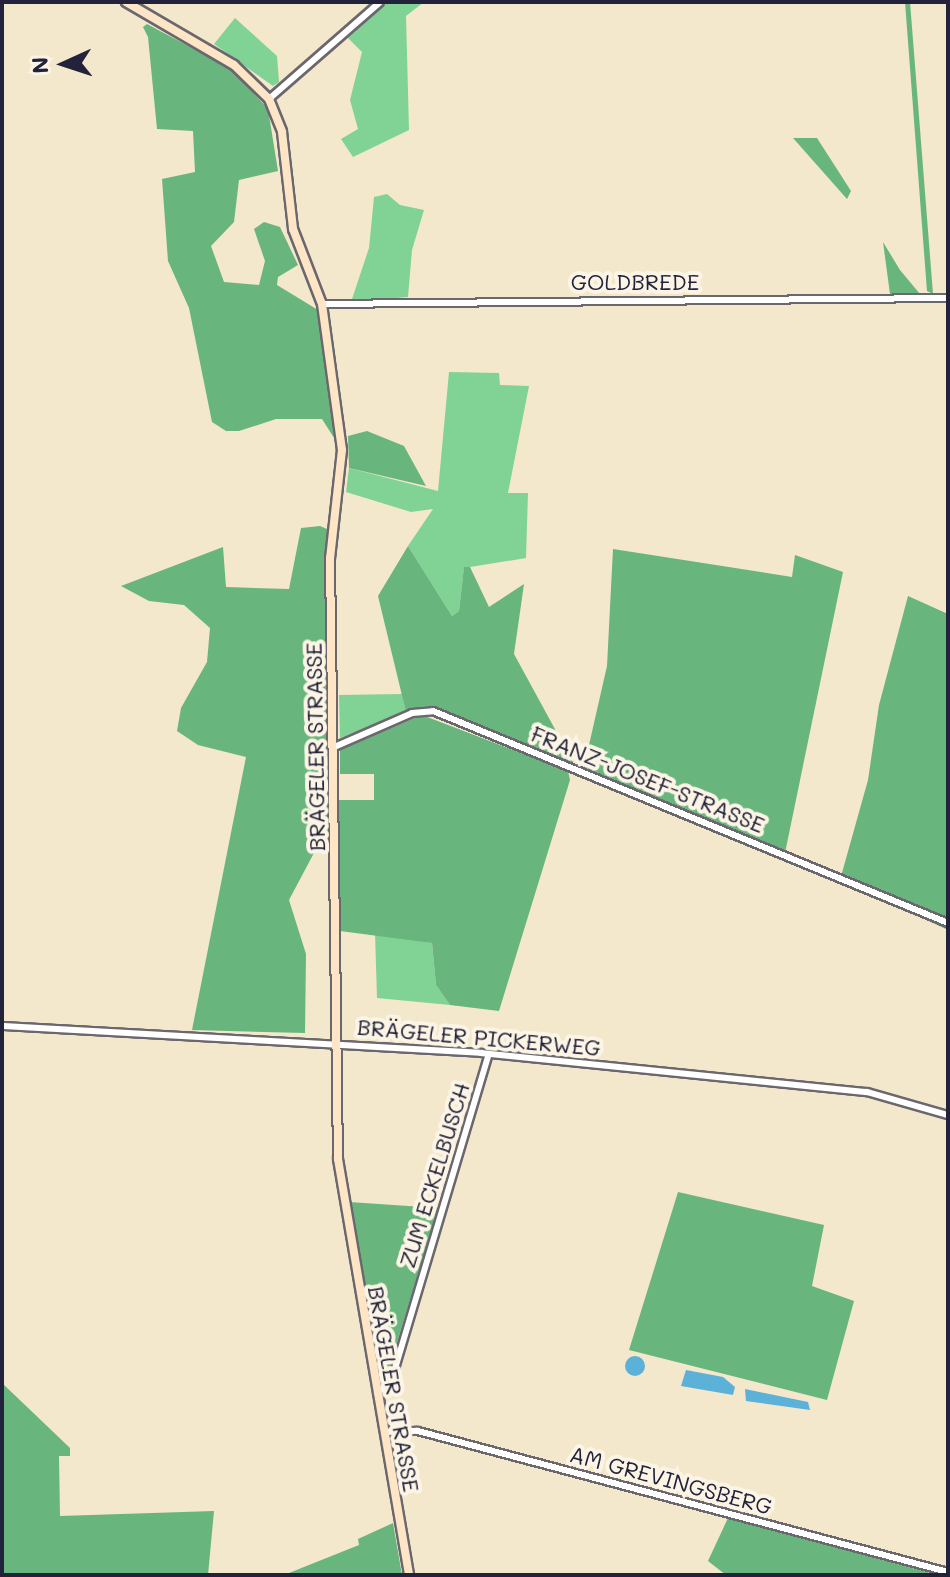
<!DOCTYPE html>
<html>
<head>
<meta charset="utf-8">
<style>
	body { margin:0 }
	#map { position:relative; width:950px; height:1577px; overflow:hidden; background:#f3e7cc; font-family:Mali,sans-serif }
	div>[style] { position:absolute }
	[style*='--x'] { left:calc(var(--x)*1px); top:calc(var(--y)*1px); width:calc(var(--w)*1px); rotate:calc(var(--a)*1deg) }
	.green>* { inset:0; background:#80d395 }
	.forest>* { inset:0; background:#68b57e }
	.water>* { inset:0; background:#5bb1d7 }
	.round { border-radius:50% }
	.roads { filter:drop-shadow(2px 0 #6b676e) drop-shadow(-2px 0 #6b676e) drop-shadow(0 2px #6b676e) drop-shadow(0 -2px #6b676e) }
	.street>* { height:6px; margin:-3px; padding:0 3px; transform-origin:3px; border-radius:3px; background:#fff }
	.secondary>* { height:8px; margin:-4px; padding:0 4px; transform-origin:4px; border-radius:4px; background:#fde5c5 }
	span { translate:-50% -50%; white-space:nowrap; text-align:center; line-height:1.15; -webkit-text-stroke:8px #fcf5e5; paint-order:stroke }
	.street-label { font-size:22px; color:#22223b }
	.frame { position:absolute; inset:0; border:4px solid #22223b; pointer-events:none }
	.north { position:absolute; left:24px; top:24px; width:80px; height:80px; -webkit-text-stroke:6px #fcf5e5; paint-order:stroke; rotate:267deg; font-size:22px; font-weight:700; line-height:32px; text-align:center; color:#22223b }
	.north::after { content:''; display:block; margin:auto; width:28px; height:36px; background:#22223b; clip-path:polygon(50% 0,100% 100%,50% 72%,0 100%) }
</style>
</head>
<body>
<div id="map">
	<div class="green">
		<div style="clip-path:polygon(388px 2px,424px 2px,406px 16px,409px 130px,353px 157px,341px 139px,358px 129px,350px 100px,362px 52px,348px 38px)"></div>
		<div style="clip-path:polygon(235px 18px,277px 56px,279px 82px,273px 86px,214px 44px)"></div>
		<div style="clip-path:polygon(387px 194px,400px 205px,424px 210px,412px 250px,408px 297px,351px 302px,369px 248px,374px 197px)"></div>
		<div style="clip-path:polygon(449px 372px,499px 373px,500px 385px,529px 386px,508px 493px,528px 493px,526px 558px,464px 568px,459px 611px,452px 616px,408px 546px,433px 509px,411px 512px,346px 492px,349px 468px,438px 491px)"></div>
		<div style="clip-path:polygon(402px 694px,406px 712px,340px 738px,339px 695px)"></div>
		<div style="clip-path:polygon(375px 933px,432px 943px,436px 985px,450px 1005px,377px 998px)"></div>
	</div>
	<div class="forest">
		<div style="clip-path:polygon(905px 2px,910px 2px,933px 294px,927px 291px)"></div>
		<div style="clip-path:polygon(147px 24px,233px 70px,268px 109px,278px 171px,239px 180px,234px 222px,211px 246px,224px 282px,259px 285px,265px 261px,254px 229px,264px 222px,280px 227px,298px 265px,278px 277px,277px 285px,318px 310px,336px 441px,322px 419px,276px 419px,239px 431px,226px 431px,212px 422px,189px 308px,168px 261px,162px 179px,195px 172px,193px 131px,157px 129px,148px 37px,143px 27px)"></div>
		<div style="clip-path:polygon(793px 138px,817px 138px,851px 191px,847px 199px)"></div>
		<div style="clip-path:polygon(883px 242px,900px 270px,920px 294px,890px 294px)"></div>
		<div style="clip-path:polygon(367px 431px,404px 446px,426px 486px,349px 468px,348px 436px)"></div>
		<div style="clip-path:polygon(320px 526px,327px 529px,328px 850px,315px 851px,289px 900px,306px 954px,305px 1033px,192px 1030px,246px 757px,198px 745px,177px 731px,181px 708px,207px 662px,210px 628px,184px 605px,149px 601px,121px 586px,223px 547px,226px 587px,289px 589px,301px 528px)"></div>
		<div style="clip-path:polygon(408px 546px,452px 616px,459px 611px,464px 567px,470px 567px,489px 607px,524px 584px,514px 654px,574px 764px,439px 709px,406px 712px,378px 596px)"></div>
		<div style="clip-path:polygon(613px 549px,792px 577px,795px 555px,843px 572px,785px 853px,584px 767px,607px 666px)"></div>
		<div style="clip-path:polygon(908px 596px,948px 614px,948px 930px,840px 880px,868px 780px,879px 705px)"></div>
		<div style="clip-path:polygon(422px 715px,568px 771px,570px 780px,499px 1011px,450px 1005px,436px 985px,432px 943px,340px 931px,338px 800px,374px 800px,374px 774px,340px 774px,340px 750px)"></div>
		<div style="clip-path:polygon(678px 1192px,824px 1225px,812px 1286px,854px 1301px,827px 1400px,629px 1350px)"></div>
		<div style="clip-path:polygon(349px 1202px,438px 1208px,388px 1372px,380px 1373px)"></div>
		<div style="clip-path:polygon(2px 1383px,70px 1448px,70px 1456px,59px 1456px,60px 1516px,214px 1511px,208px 1575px,2px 1575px)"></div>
		<div style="clip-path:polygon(728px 1518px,938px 1575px,726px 1575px,708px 1561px)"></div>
		<div style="clip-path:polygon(393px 1523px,402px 1575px,284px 1575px,359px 1545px,358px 1539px)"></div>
	</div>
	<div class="water">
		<div class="round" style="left:625px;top:1356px;width:20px;height:20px"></div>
		<div style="clip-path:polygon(686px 1370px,723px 1377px,735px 1387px,733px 1395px,681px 1386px)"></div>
		<div style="clip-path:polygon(745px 1389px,808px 1402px,810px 1410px,746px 1401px)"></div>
	</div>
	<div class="roads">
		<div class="street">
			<div style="--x:269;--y:99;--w:147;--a:-41.1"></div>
			<div style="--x:322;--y:304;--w:626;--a:-0.55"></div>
			<div style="--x:332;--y:748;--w:87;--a:-23.6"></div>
			<div style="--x:412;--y:713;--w:21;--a:-5"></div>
			<div style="--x:433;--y:711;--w:557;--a:22.37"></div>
			<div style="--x:2;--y:1026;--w:480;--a:3.2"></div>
			<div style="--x:481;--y:1053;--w:388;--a:5.8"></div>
			<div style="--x:867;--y:1092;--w:84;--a:15.9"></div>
			<div style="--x:377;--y:1393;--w:18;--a:-38"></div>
			<div style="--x:391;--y:1382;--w:342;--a:-73.4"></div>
			<div style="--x:384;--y:1432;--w:34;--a:-2"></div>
			<div style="--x:418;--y:1431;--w:548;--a:14.9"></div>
		</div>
		<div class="secondary">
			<div style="--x:126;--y:2;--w:125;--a:30.3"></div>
			<div style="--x:234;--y:65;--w:49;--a:44.2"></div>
			<div style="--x:269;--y:99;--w:35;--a:68"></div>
			<div style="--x:282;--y:132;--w:98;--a:83.5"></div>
			<div style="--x:293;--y:229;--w:80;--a:68.9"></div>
			<div style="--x:322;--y:304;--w:147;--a:82.2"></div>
			<div style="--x:342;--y:450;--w:109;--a:96.3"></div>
			<div style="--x:330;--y:558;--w:601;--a:89.24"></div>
			<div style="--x:338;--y:1159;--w:422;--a:80.3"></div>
		</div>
	</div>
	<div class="street-label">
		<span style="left:635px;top:282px">GOLDBREDE</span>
		<span style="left:315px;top:747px;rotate:-91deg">BRÄGELER STRASSE</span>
		<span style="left:648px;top:779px;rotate:22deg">FRANZ-JOSEF-STRASSE</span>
		<span style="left:479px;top:1037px;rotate:5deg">BRÄGELER PICKERWEG</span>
		<span style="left:434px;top:1175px;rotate:-73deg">ZUM ECKELBUSCH</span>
		<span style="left:394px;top:1389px;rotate:80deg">BRÄGELER STRASSE</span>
		<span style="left:671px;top:1480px;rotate:15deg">AM GREVINGSBERG</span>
	</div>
	<div class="frame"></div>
	<div class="north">N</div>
</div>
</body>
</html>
